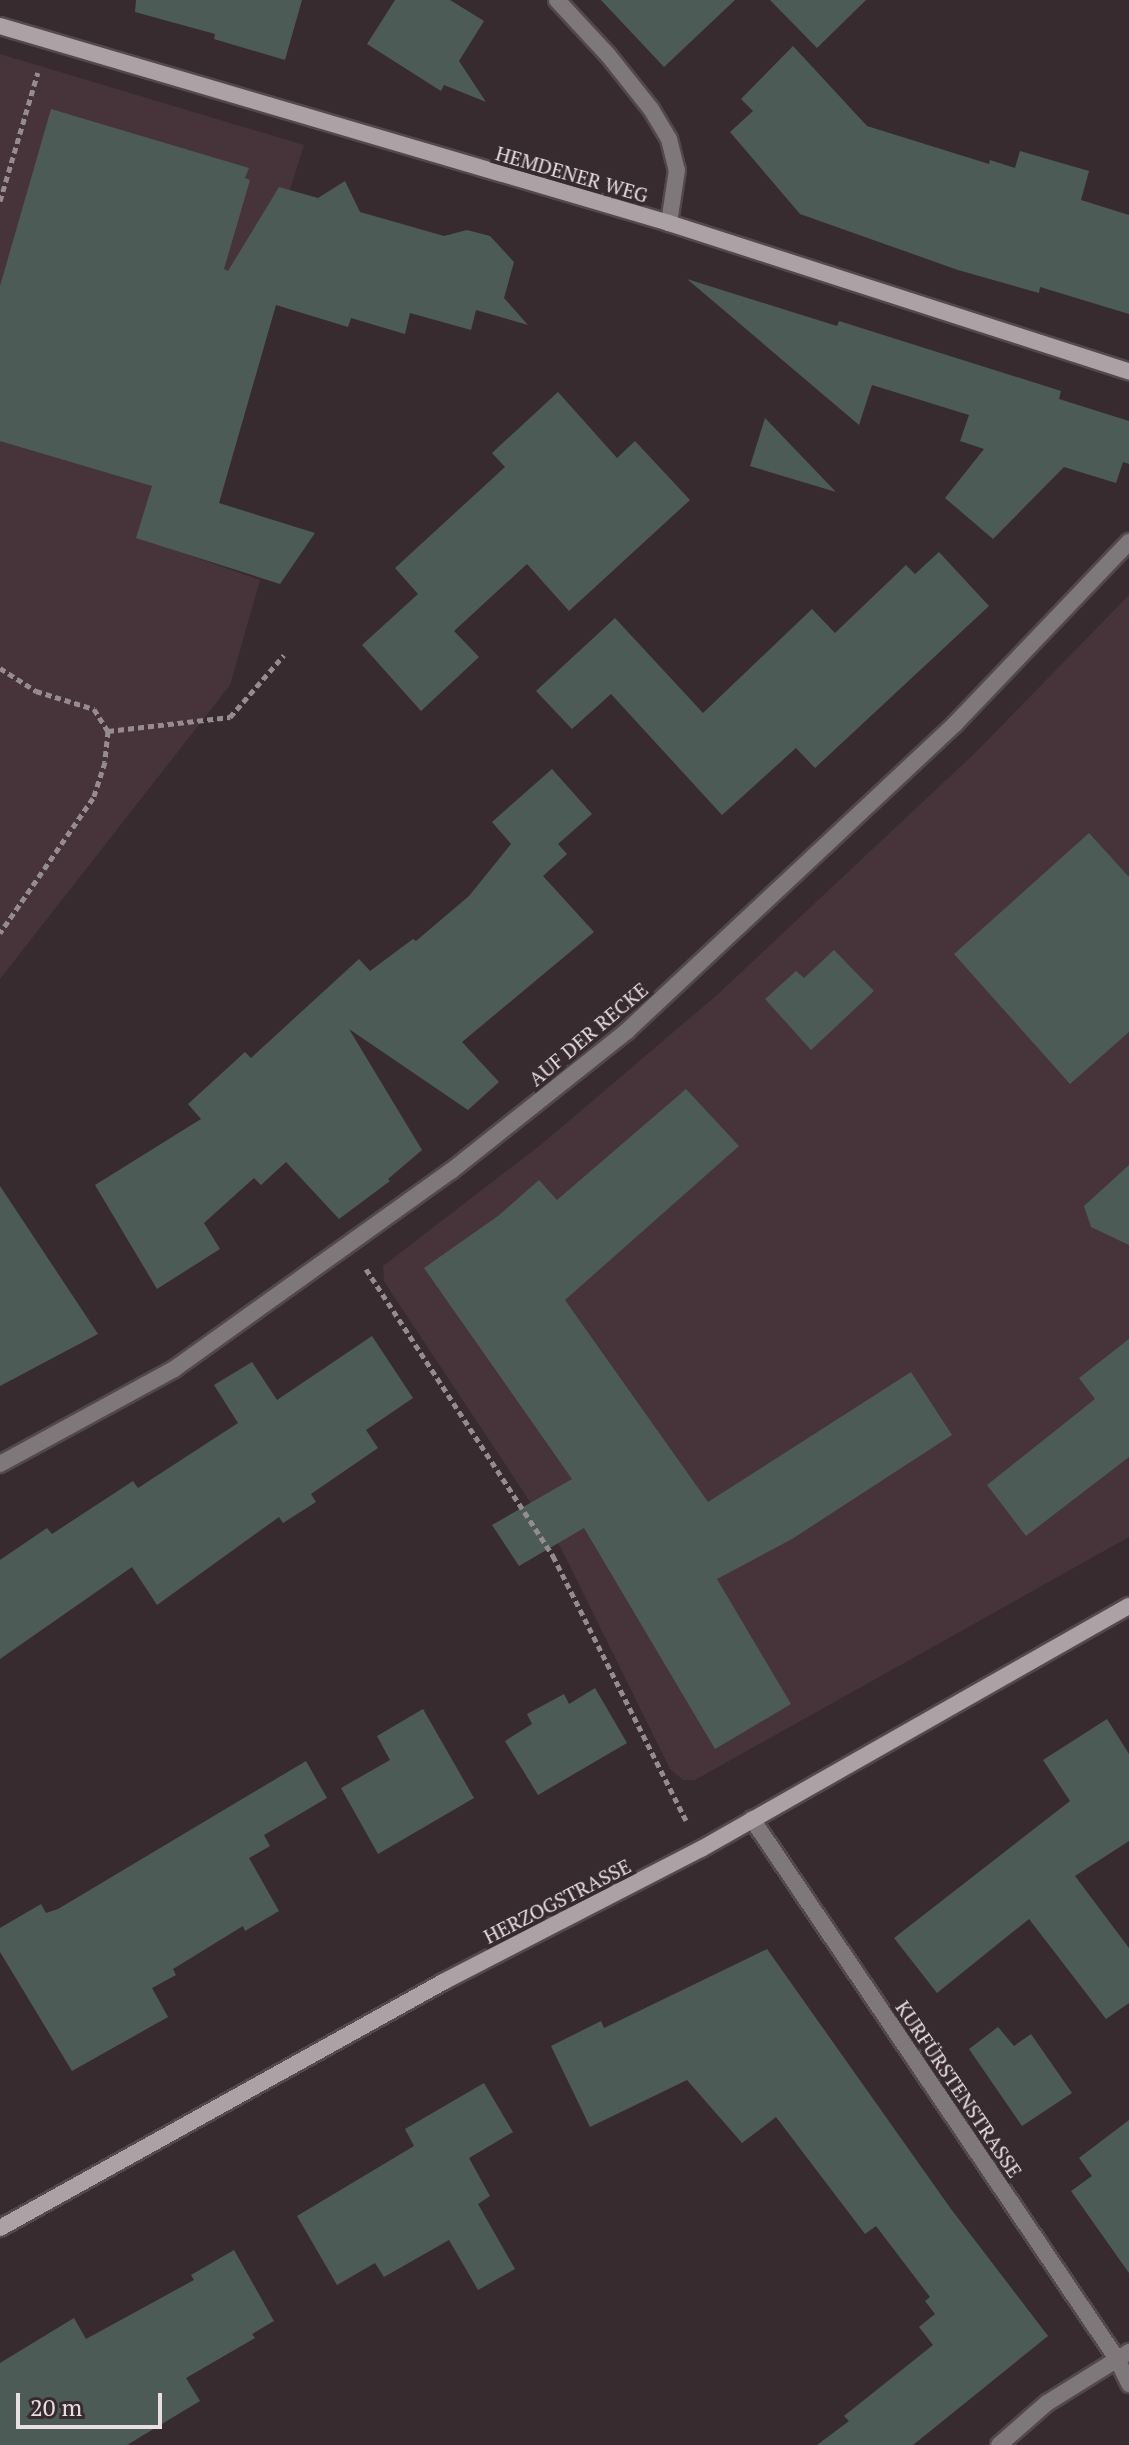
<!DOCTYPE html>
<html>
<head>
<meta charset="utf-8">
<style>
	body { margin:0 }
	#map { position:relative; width:1129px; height:2445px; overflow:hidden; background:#372b2f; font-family:"PT Serif",serif }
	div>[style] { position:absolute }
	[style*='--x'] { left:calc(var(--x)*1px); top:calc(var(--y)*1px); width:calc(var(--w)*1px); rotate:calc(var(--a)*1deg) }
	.built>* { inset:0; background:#46343a }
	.building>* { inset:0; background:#4d5b57 }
	.path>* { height:5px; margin-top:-2.5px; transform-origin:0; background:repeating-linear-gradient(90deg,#968c8f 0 6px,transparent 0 10px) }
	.roads { filter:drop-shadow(2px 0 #53484c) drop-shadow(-2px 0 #53484c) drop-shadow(0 2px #53484c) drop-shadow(0 -2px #53484c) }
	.street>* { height:16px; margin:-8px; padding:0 8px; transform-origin:8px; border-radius:8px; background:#7f787a }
	.secondary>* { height:16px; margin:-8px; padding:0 8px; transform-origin:8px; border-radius:8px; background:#aca1a5 }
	span { translate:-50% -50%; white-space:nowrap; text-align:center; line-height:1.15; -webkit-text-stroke:8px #372b2f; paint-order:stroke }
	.street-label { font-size:20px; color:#e7dfe2 }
	.scale { position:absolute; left:16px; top:2393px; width:146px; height:36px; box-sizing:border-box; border:4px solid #e7dfe2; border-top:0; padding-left:10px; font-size:24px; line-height:28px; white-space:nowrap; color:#e7dfe2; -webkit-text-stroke:6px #372b2f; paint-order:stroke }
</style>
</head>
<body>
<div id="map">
	<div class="built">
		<div style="clip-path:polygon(0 54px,304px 145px,177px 551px,260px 580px,230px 685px,0 979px)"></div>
		<div style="clip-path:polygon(1129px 595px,1129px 1537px,695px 1780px,683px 1780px,670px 1769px,562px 1550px,391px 1292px,384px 1281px,383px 1266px,543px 1143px,717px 995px,977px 751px)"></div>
	</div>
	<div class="building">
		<div style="clip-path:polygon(136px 0,302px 0,285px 60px,214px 39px,215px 34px,135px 12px)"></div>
		<div style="clip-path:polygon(395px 0,450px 0,484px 21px,459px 61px,486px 102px,444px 85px,441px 91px,367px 44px)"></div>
		<div style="clip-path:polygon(601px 0,735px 0,664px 67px)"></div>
		<div style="clip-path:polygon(770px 0,866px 0,817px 48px)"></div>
		<div style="clip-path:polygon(793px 46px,867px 126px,989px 164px,990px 160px,1015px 168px,1020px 151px,1089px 171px,1081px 200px,1129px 215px,1129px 314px,1040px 287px,1039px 293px,958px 270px,800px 214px,730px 132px,753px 111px,741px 99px)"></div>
		<div style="clip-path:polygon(51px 109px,249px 168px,245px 178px,250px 180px,224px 269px,228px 271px,279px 187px,318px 198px,345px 181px,360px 212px,444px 236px,467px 230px,490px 236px,514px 262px,504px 298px,528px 325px,476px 310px,471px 330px,410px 313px,405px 334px,351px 318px,348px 327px,276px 305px,219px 503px,315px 533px,280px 584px,136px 538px,152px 486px,0 441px,0 286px)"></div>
		<div style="clip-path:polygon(687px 279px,837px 326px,839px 321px,1061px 391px,1059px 399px,1129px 421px,1129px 464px,1123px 462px,1116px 483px,1064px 467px,993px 539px,945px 498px,984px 449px,960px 441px,969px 415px,872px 385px,859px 425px)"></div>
		<div style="clip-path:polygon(558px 392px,617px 458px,635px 441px,690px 500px,569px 611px,527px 564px,454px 631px,479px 657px,421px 711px,362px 645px,418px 594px,395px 568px,505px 467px,492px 453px)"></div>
		<div style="clip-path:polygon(765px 418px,836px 492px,750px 466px)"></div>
		<div style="clip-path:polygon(939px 552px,989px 606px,815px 768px,796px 748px,722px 815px,611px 694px,572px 729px,536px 691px,615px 618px,703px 713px,812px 609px,835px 633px,906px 565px,915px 574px)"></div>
		<div style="clip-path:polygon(552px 769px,592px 814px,558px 844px,567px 854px,543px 876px,594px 932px,462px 1042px,499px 1082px,468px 1110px,349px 1029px,422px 1150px,388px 1179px,390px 1181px,339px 1219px,286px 1162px,261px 1185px,254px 1178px,204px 1223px,220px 1249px,157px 1289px,95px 1185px,201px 1119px,188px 1104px,245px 1052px,251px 1058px,359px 959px,370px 971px,413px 939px,416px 941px,469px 896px,511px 844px,492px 822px)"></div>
		<div style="clip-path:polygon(1089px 833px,1129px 877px,1129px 1032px,1070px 1084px,954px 954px)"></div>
		<div style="clip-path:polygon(834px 950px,874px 991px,811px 1050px,765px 999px,796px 971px,804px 978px)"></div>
		<div style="clip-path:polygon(686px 1089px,739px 1146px,565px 1300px,708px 1502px,911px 1372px,952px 1435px,792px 1539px,717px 1579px,791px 1704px,715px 1749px,584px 1528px,519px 1566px,492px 1525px,572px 1479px,424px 1268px,498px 1216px,539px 1180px,557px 1200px)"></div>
		<div style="clip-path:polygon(1129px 1165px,1129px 1245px,1091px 1227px,1084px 1206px)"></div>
		<div style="clip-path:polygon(0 1186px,98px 1334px,0 1386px)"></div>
		<div style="clip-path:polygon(372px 1336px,413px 1398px,366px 1430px,378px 1448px,311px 1494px,316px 1502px,283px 1523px,279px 1517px,157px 1605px,132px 1567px,0 1659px,0 1560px,47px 1528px,52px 1534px,133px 1481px,138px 1488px,238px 1423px,214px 1385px,252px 1362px,277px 1400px)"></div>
		<div style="clip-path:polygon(1129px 1339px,1129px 1457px,1026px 1536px,987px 1485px,1095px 1399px,1079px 1378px)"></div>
		<div style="clip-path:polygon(595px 1688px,627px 1743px,538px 1795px,505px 1741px,532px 1724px,527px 1714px,564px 1694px,569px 1704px)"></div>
		<div style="clip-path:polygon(423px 1709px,474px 1798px,378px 1854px,341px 1788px,390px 1760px,377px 1736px)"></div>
		<div style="clip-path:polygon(1107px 1719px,1129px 1754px,1129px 1841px,1075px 1876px,1129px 1948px,1129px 2003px,1106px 2019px,1029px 1919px,937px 1993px,894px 1938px,1070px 1801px,1043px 1760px)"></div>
		<div style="clip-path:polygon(306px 1761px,327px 1798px,264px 1835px,270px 1846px,249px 1858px,279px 1911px,245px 1931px,243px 1926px,173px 1969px,176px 1975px,152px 1988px,168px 2017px,72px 2071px,0 1952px,0 1928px,41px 1904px,46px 1913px,58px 1909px)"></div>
		<div style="clip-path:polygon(767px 1949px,951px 2209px,1048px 2336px,913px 2445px,817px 2445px,849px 2421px,844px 2416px,933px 2345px,919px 2327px,935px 2314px,925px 2301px,930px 2297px,876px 2226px,865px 2234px,776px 2117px,742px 2143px,687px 2080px,590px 2127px,551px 2046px,601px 2021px,604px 2028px)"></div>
		<div style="clip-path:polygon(998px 2027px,1014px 2046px,1031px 2034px,1072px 2093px,1022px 2126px,969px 2049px)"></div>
		<div style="clip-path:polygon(484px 2083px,513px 2132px,469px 2158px,490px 2196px,478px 2204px,515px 2269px,478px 2290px,449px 2240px,384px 2277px,375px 2263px,337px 2285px,297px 2216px,414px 2146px,405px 2129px)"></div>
		<div style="clip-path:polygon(1129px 2120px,1129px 2273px,1071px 2191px,1092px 2176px,1079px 2158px)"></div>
		<div style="clip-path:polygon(234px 2250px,274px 2321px,252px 2334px,255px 2338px,186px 2378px,200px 2401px,127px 2445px,0 2445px,0 2363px,74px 2318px,86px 2339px,194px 2280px,191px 2275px)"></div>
	</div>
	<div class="path">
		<div style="--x:0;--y:201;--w:134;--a:-73.6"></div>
		<div style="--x:0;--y:668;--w:43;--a:32.6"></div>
		<div style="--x:36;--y:691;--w:61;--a:17.2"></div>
		<div style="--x:94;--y:709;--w:26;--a:58"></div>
		<div style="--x:108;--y:731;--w:31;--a:96"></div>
		<div style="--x:105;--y:762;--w:38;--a:108"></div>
		<div style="--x:93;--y:798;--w:164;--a:124.6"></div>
		<div style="--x:108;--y:731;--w:123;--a:-6.5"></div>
		<div style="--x:230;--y:717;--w:82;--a:-48.9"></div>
		<div style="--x:366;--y:1269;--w:343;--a:56.9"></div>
		<div style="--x:553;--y:1556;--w:296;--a:63.3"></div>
	</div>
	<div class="roads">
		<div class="street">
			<div style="--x:557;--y:0;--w:75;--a:47.2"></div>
			<div style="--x:608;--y:55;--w:69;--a:51.5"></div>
			<div style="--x:651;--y:109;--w:35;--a:59"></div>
			<div style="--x:669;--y:139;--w:32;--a:76"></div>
			<div style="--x:677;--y:170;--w:54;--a:98.6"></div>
			<div style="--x:0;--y:1464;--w:198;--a:-28.6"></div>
			<div style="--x:174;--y:1369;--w:340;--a:-35.6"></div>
			<div style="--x:451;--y:1171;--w:225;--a:-38.5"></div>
			<div style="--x:627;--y:1031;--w:449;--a:-43.1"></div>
			<div style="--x:955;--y:724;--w:252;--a:-46.3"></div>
			<div style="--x:752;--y:1819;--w:652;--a:55.94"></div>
			<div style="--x:1117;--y:2359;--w:28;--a:64"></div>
			<div style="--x:999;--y:2445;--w:64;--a:-41.2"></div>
			<div style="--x:1047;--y:2403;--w:97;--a:-31.9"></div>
		</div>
		<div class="secondary">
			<div style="--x:0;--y:26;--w:697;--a:16.41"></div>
			<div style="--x:669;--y:223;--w:484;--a:17.9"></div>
			<div style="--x:0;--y:2228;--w:507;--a:-29.04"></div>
			<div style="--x:443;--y:1982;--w:290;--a:-27.3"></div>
			<div style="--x:701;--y:1849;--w:492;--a:-29.6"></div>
		</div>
	</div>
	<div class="street-label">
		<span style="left:572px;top:174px;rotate:16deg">HEMDENER WEG</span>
		<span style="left:588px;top:1034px;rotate:-40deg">AUF DER RECKE</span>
		<span style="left:557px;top:1901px;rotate:-27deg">HERZOGSTRASSE</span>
		<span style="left:959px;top:2089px;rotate:56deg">KURFÜRSTENSTRASSE</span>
	</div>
	<div class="scale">20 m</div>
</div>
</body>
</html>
